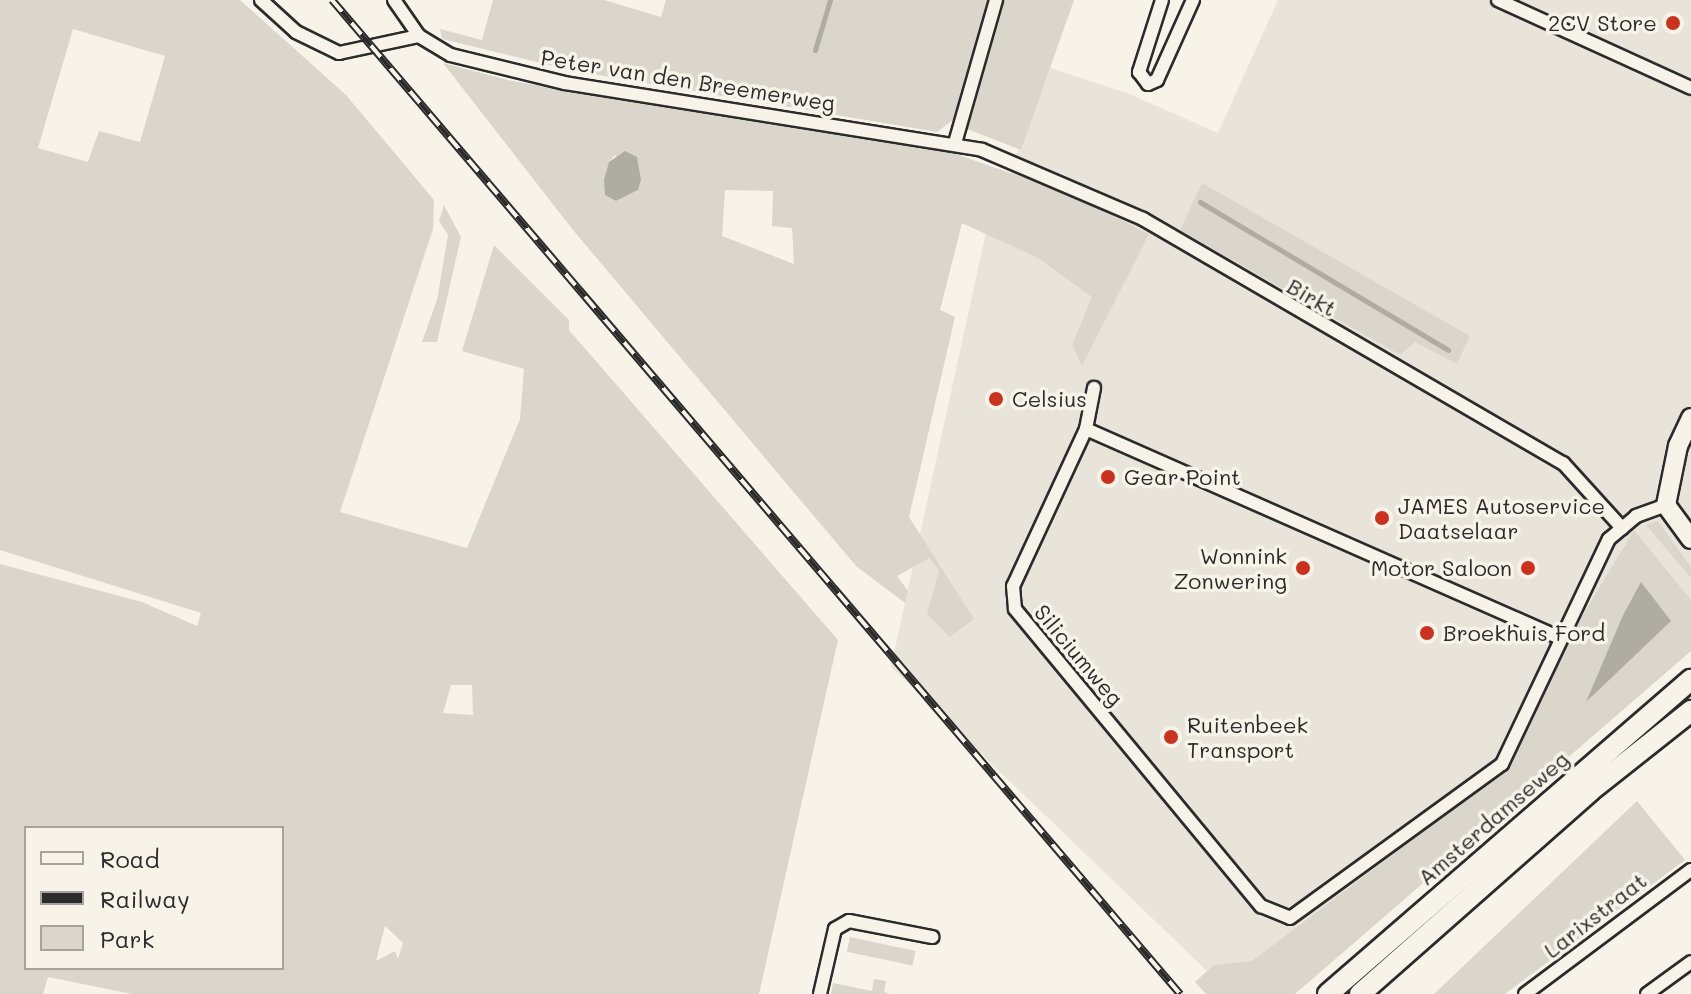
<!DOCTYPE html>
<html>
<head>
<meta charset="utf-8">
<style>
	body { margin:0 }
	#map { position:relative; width:1691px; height:994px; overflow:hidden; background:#f7f3e8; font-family:Mali,sans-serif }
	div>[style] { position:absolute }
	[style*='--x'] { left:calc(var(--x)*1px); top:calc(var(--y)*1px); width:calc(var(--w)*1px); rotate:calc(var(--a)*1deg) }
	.built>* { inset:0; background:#e8e4da }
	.green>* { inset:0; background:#dad6cc; transform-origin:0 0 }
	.water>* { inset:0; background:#afaca4 }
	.stream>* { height:5px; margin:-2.5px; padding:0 2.5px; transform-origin:2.5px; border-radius:2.5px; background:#afaca4 }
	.roads { filter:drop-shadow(2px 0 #2b2b2b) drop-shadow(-2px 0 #2b2b2b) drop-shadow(0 2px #2b2b2b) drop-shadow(0 -2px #2b2b2b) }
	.street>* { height:12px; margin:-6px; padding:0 6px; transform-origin:6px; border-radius:6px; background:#f7f3e8 }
	.secondary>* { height:18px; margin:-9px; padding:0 9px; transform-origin:9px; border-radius:9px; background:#f7f3e8 }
	.primary>* { height:20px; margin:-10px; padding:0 10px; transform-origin:10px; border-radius:10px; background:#f7f3e8 }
	.rail>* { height:8px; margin-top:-4px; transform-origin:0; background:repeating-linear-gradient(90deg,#f7f3e8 0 15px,#2b2b2b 0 30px); box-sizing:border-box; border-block:2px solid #2b2b2b }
	.dots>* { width:22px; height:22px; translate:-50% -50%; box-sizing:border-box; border:4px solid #f7f3e8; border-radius:50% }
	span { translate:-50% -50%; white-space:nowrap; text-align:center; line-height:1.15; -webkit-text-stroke:7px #f7f3e8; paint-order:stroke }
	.poi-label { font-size:22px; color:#2b2b2b }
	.right { translate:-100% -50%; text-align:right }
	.left { translate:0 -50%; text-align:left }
	.street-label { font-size:22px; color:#2b2b2b }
	.legend { position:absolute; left:24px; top:826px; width:260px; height:144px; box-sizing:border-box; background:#f7f3e8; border:2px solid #a5a39c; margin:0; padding:10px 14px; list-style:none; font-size:24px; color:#2b2b2b }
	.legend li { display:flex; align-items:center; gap:16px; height:40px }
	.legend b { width:40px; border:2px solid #a5a39c }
</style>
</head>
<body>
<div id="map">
	<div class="built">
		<div style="clip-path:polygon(1278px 0,1691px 0,1691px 612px,1625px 543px,1542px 739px,1375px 885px,1231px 994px,891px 667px,986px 232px,1050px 68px,1127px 93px,1218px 133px)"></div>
	</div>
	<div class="green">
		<div style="clip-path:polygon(evenodd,0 0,240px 0,346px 95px,434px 200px,433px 229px,340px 512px,467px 548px,520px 419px,524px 369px,462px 351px,494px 245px,569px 320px,569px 330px,838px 640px,759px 994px,132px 994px,48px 977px,43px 994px,0 994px,0 564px,142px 602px,197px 626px,201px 613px,0 550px,0 0,73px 29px,165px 56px,140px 142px,99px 131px,88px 162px,38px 148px,73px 29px,0 0,451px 685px,472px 685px,473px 715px,443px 713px,451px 685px,0 0,282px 828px,282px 968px,26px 968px,26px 828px,282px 828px,0 0,385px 926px,403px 943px,398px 959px,395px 951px,376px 961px,385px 926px)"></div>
		<div style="clip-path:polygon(493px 0,604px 0,661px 17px,666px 0,988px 0,954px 119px,937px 132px,574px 71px,442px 39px,440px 29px,482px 40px)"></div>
		<div style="clip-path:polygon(1000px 0,1074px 0,1021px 150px,967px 129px)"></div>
		<div style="clip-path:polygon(evenodd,443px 63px,512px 81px,953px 153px,1065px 192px,1149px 234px,1082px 366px,1072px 345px,1092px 297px,1038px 258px,962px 223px,940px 310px,955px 317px,909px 517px,974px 619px,950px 637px,927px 614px,939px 570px,929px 558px,897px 576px,908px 591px,905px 603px,856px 566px,573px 230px,443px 63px,615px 155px,641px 180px,638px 190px,616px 201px,605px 195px,609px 162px,615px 155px,443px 63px,725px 190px,773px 191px,772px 226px,792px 228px,794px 264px,722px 236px,725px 190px)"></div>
		<div style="clip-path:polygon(1202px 183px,1470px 336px,1457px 364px,1415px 342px,1400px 355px,1180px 230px)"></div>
		<div style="clip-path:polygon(444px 205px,461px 237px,437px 342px,422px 342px,437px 300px,448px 235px,439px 221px)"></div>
		<div style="clip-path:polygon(1658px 521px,1691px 567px,1691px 578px,1646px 525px)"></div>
		<div style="clip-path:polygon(evenodd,1634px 530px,1691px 600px,1691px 651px,1295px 994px,1206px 994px,1195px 982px,1214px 965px,1252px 961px,1507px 768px,1587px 608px,1634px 530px,1642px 582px,1603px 682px,1587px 702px,1623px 615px,1642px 582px)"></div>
		<div style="clip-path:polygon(1637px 801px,1685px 860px,1505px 994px,1434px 994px)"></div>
		<div style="left:850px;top:937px;width:67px;height:15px;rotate:12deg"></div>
		<div style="clip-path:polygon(874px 979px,886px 981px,884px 992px,890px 994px,831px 994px,833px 983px,872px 991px)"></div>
	</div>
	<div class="water">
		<div style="clip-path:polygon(625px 151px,637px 157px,641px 180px,638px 190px,616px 201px,605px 195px,604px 180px,609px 162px)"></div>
		<div style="clip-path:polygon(1641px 582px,1671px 621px,1586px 702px,1623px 615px)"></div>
	</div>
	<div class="stream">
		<div style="--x:815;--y:50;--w:52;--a:-73.3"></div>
		<div style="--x:1200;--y:202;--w:289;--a:30.8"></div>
	</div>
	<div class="roads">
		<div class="street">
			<div style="--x:261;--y:0;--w:47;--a:42.4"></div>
			<div style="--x:296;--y:32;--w:48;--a:26"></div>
			<div style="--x:339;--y:53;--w:82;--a:-12"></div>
			<div style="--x:419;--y:36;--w:37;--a:31"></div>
			<div style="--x:451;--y:55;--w:117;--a:13.8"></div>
			<div style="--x:565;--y:83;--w:422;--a:9.1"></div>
			<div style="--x:982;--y:150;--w:175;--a:23.2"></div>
			<div style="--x:1143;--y:219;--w:486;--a:30.2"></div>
			<div style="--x:1563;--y:463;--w:88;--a:47.8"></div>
			<div style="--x:394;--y:0;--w:44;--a:55.2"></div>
			<div style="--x:1162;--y:0;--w:76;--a:107.7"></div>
			<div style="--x:1139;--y:72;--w:15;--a:53"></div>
			<div style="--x:1148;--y:84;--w:10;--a:-24"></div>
			<div style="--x:1157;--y:80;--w:88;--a:-65.8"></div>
			<div style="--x:1498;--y:0;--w:212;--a:24.5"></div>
			<div style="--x:955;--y:143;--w:149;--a:-74"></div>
			<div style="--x:1086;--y:429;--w:42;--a:-79"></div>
			<div style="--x:1560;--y:638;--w:518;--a:-156.21"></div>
			<div style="--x:1086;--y:429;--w:173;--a:114.9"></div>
			<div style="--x:1013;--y:586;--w:23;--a:85"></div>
			<div style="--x:1015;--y:609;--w:386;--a:50.4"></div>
			<div style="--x:1261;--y:906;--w:31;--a:22"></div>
			<div style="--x:1290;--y:918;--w:262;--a:-36"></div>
			<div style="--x:1502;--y:764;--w:249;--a:-64.6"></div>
			<div style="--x:1609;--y:539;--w:35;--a:-40"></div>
			<div style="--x:1636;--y:516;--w:32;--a:-20"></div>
			<div style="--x:820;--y:994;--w:67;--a:-77"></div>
			<div style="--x:835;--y:929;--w:16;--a:-30"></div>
			<div style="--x:849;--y:921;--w:85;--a:10.9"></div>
			<div style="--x:1525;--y:994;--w:207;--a:-36.8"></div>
			<div style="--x:1647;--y:994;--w:54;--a:-36"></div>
		</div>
		<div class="secondary">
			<div style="--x:1691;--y:418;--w:31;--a:115"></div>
			<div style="--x:1678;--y:446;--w:60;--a:101.5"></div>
			<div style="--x:1666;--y:505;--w:42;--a:53.7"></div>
		</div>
		<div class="primary">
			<div style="--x:1328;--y:994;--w:480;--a:-40.9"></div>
			<div style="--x:1360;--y:994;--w:307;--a:-41.4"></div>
			<div style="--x:1590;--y:791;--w:129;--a:-38.4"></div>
		</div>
	</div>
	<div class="rail">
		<div style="--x:332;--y:0;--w:1307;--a:49.53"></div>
	</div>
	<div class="dots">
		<div style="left:1673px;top:23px;background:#c8321e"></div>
		<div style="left:996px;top:399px;background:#c8321e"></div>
		<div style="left:1108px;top:477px;background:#c8321e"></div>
		<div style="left:1382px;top:518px;background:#c8321e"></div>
		<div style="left:1303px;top:568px;background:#c8321e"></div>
		<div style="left:1528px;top:568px;background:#c8321e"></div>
		<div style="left:1427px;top:633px;background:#c8321e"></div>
		<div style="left:1171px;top:737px;background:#c8321e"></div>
	</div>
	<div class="poi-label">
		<span class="right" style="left:1657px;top:23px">2CV Store</span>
		<span class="left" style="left:1012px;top:399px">Celsius</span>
		<span class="left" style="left:1124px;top:477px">Gear Point</span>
		<span class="left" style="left:1398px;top:518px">JAMES Autoservice<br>Daatselaar</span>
		<span class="right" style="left:1287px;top:568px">Wonnink<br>Zonwering</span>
		<span class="right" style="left:1512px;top:568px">Motor Saloon</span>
		<span class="left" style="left:1443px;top:633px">Broekhuis Ford</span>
		<span class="left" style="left:1187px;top:737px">Ruitenbeek<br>Transport</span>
	</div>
	<div class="street-label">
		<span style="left:688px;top:80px;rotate:9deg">Peter van den Breemerweg</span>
		<span style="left:1312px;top:297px;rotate:30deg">Birkt</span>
		<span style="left:1079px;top:655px;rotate:50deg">Siliciumweg</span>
		<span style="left:1493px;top:818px;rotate:-41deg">Amsterdamseweg</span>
		<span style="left:1595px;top:915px;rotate:-38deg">Larixstraat</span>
	</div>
	<ul class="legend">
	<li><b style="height:10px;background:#f7f3e8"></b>Road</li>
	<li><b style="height:10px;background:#2b2b2b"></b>Railway</li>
	<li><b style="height:22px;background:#dad6cc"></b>Park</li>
	</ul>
</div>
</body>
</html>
